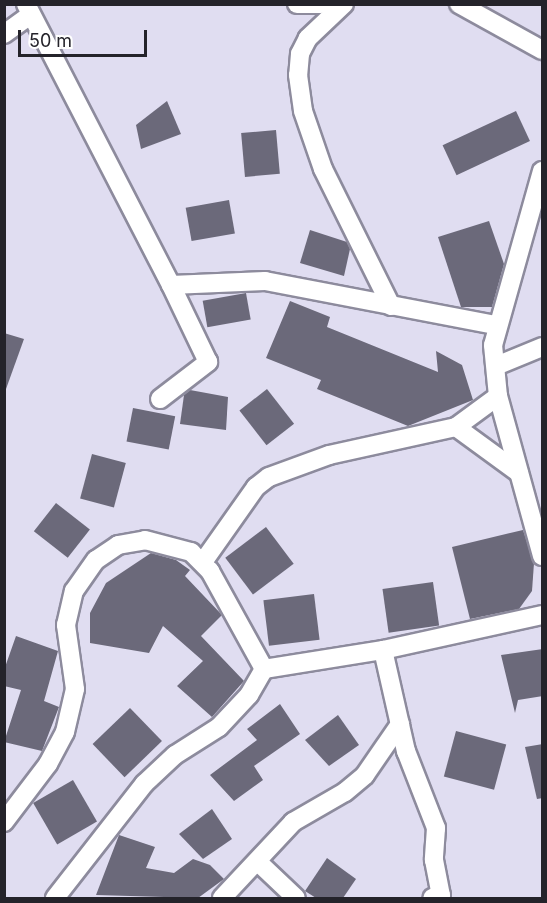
<!DOCTYPE html>
<html>
<head>
<meta charset="utf-8">
<style>
	body { margin:0 }
	#map { position:relative; width:547px; height:903px; overflow:hidden; background:#e0ddf1; font-family:Inter,sans-serif }
	div>[style] { position:absolute }
	[style*='--x'] { left:calc(var(--x)*1px); top:calc(var(--y)*1px); width:calc(var(--w)*1px); rotate:calc(var(--a)*1deg) }
	.building>* { inset:0; background:#6b697a; transform-origin:0 0 }
	.roads { filter:drop-shadow(2px 0 #8d8b9d) drop-shadow(-2px 0 #8d8b9d) drop-shadow(0 2px #8d8b9d) drop-shadow(0 -2px #8d8b9d) }
	.minor>* { height:18px; margin:-9px; padding:0 9px; transform-origin:9px; border-radius:9px; background:#fff }
	span { translate:-50% -50%; white-space:nowrap; text-align:center; line-height:1.15; -webkit-text-stroke:6px #fff; paint-order:stroke }
	.frame { position:absolute; inset:0; border:6px solid #24232a; pointer-events:none }
	.scale { position:absolute; left:18px; top:30px; width:129px; height:27px; box-sizing:border-box; border:3px solid #24232a; border-top:0; padding-left:8px; font-size:18px; line-height:21px; white-space:nowrap; color:#24232a; -webkit-text-stroke:4px #fff; paint-order:stroke }
</style>
</head>
<body>
<div id="map">
	<div class="building">
		<div style="clip-path:polygon(167px 101px,181px 134px,141px 149px,136px 125px)"></div>
		<div style="left:516px;top:111px;width:33px;height:81px;rotate:65deg"></div>
		<div style="left:276px;top:130px;width:44px;height:35px;rotate:85deg"></div>
		<div style="left:229px;top:200px;width:34px;height:44px;rotate:80deg"></div>
		<div style="clip-path:polygon(489px 221px,504px 264px,492px 307px,461px 307px,438px 237px)"></div>
		<div style="clip-path:polygon(310px 230px,347px 242px,350px 249px,344px 276px,300px 263px)"></div>
		<div style="left:246px;top:293px;width:27px;height:44px;rotate:80deg"></div>
		<div style="clip-path:polygon(290px 301px,330px 317px,327px 327px,438px 372px,436px 351px,462px 365px,473px 400px,408px 426px,317px 389px,321px 380px,266px 358px)"></div>
		<div style="clip-path:polygon(4px 333px,24px 339px,6px 389px,4px 389px)"></div>
		<div style="left:267px;top:389px;width:44px;height:35px;rotate:52deg"></div>
		<div style="clip-path:polygon(190px 390px,228px 397px,226px 430px,180px 424px,184px 395px)"></div>
		<div style="left:133px;top:408px;width:43px;height:34px;rotate:11deg"></div>
		<div style="left:92px;top:454px;width:35px;height:46px;rotate:15deg"></div>
		<div style="left:56px;top:503px;width:43px;height:36px;rotate:38deg"></div>
		<div style="left:266px;top:527px;width:46px;height:51px;rotate:53deg"></div>
		<div style="clip-path:polygon(523px 530px,534px 563px,532px 591px,519px 609px,470px 619px,452px 547px)"></div>
		<div style="clip-path:polygon(151px 553px,176px 560px,190px 570px,185px 576px,222px 615px,201px 636px,244px 681px,212px 717px,177px 686px,203px 661px,163px 626px,149px 653px,90px 643px,90px 613px,106px 583px)"></div>
		<div style="left:433px;top:582px;width:44px;height:51px;rotate:82deg"></div>
		<div style="left:314px;top:594px;width:46px;height:51px;rotate:83deg"></div>
		<div style="clip-path:polygon(16px 636px,58px 651px,44px 701px,59px 707px,42px 751px,4px 742px,21px 690px,4px 686px,4px 670px)"></div>
		<div style="clip-path:polygon(543px 649px,543px 696px,518px 700px,515px 713px,501px 655px)"></div>
		<div style="clip-path:polygon(280px 704px,300px 734px,254px 766px,263px 780px,234px 801px,210px 775px,257px 740px,247px 729px)"></div>
		<div style="left:130px;top:708px;width:46px;height:52px;rotate:46deg"></div>
		<div style="clip-path:polygon(338px 715px,359px 745px,329px 766px,305px 740px)"></div>
		<div style="left:456px;top:731px;width:52px;height:47px;rotate:15deg"></div>
		<div style="clip-path:polygon(543px 744px,543px 798px,537px 799px,525px 747px)"></div>
		<div style="left:73px;top:780px;width:48px;height:46px;rotate:60deg"></div>
		<div style="clip-path:polygon(212px 809px,232px 839px,203px 859px,179px 834px)"></div>
		<div style="clip-path:polygon(119px 835px,155px 847px,146px 868px,174px 873px,193px 859px,210px 865px,224px 879px,198px 898px,96px 895px)"></div>
		<div style="clip-path:polygon(327px 858px,356px 879px,343px 898px,316px 898px,305px 891px)"></div>
	</div>
	<div class="roads">
		<div class="minor">
			<div style="--x:26;--y:4;--w:316;--a:62.7"></div>
			<div style="--x:171;--y:285;--w:94;--a:-2.4"></div>
			<div style="--x:265;--y:281;--w:235;--a:10.8"></div>
			<div style="--x:297;--y:4;--w:24;--a:0"></div>
			<div style="--x:344;--y:4;--w:50;--a:136.6"></div>
			<div style="--x:308;--y:38;--w:18;--a:117"></div>
			<div style="--x:300;--y:54;--w:21;--a:95"></div>
			<div style="--x:298;--y:75;--w:36;--a:82"></div>
			<div style="--x:303;--y:111;--w:61;--a:71"></div>
			<div style="--x:323;--y:169;--w:153;--a:63.6"></div>
			<div style="--x:459;--y:4;--w:95;--a:29"></div>
			<div style="--x:4;--y:34;--w:32;--a:-36"></div>
			<div style="--x:542;--y:171;--w:181;--a:105.7"></div>
			<div style="--x:493;--y:345;--w:51;--a:84.4"></div>
			<div style="--x:498;--y:396;--w:166;--a:74.6"></div>
			<div style="--x:496;--y:366;--w:50;--a:-22.4"></div>
			<div style="--x:160;--y:399;--w:61;--a:-37.6"></div>
			<div style="--x:208;--y:362;--w:85;--a:-115.7"></div>
			<div style="--x:456;--y:427;--w:78;--a:36.1"></div>
			<div style="--x:203;--y:562;--w:92;--a:-54.8"></div>
			<div style="--x:256;--y:487;--w:16;--a:-38"></div>
			<div style="--x:269;--y:477;--w:64;--a:-20.1"></div>
			<div style="--x:329;--y:455;--w:130;--a:-12.4"></div>
			<div style="--x:456;--y:427;--w:52;--a:-36.4"></div>
			<div style="--x:383;--y:650;--w:104;--a:77.2"></div>
			<div style="--x:406;--y:751;--w:83;--a:68.7"></div>
			<div style="--x:436;--y:828;--w:32;--a:94"></div>
			<div style="--x:434;--y:860;--w:36;--a:79"></div>
			<div style="--x:441;--y:895;--w:9;--a:162"></div>
			<div style="--x:264;--y:669;--w:121;--a:-9.1"></div>
			<div style="--x:383;--y:650;--w:163;--a:-12.4"></div>
			<div style="--x:4;--y:822;--w:73;--a:-52.8"></div>
			<div style="--x:48;--y:764;--w:36;--a:-62"></div>
			<div style="--x:65;--y:732;--w:44;--a:-76.9"></div>
			<div style="--x:75;--y:689;--w:65;--a:-98"></div>
			<div style="--x:66;--y:625;--w:35;--a:-77"></div>
			<div style="--x:74;--y:591;--w:38;--a:-55"></div>
			<div style="--x:96;--y:560;--w:27;--a:-34"></div>
			<div style="--x:118;--y:545;--w:27;--a:-10"></div>
			<div style="--x:145;--y:540;--w:48;--a:14.6"></div>
			<div style="--x:191;--y:552;--w:27;--a:45"></div>
			<div style="--x:210;--y:571;--w:112;--a:61.1"></div>
			<div style="--x:258;--y:862;--w:52;--a:43.5"></div>
			<div style="--x:55;--y:898;--w:145;--a:-52"></div>
			<div style="--x:144;--y:784;--w:42;--a:-43.1"></div>
			<div style="--x:175;--y:755;--w:52;--a:-32.5"></div>
			<div style="--x:219;--y:727;--w:44;--a:-46.8"></div>
			<div style="--x:249;--y:695;--w:30;--a:-60"></div>
			<div style="--x:222;--y:898;--w:104;--a:-46.9"></div>
			<div style="--x:293;--y:822;--w:60;--a:-30"></div>
			<div style="--x:345;--y:792;--w:26;--a:-40"></div>
			<div style="--x:365;--y:775;--w:62;--a:-55.5"></div>
		</div>
	</div>
	<div class="frame"></div>
	<div class="scale">50 m</div>
</div>
</body>
</html>
